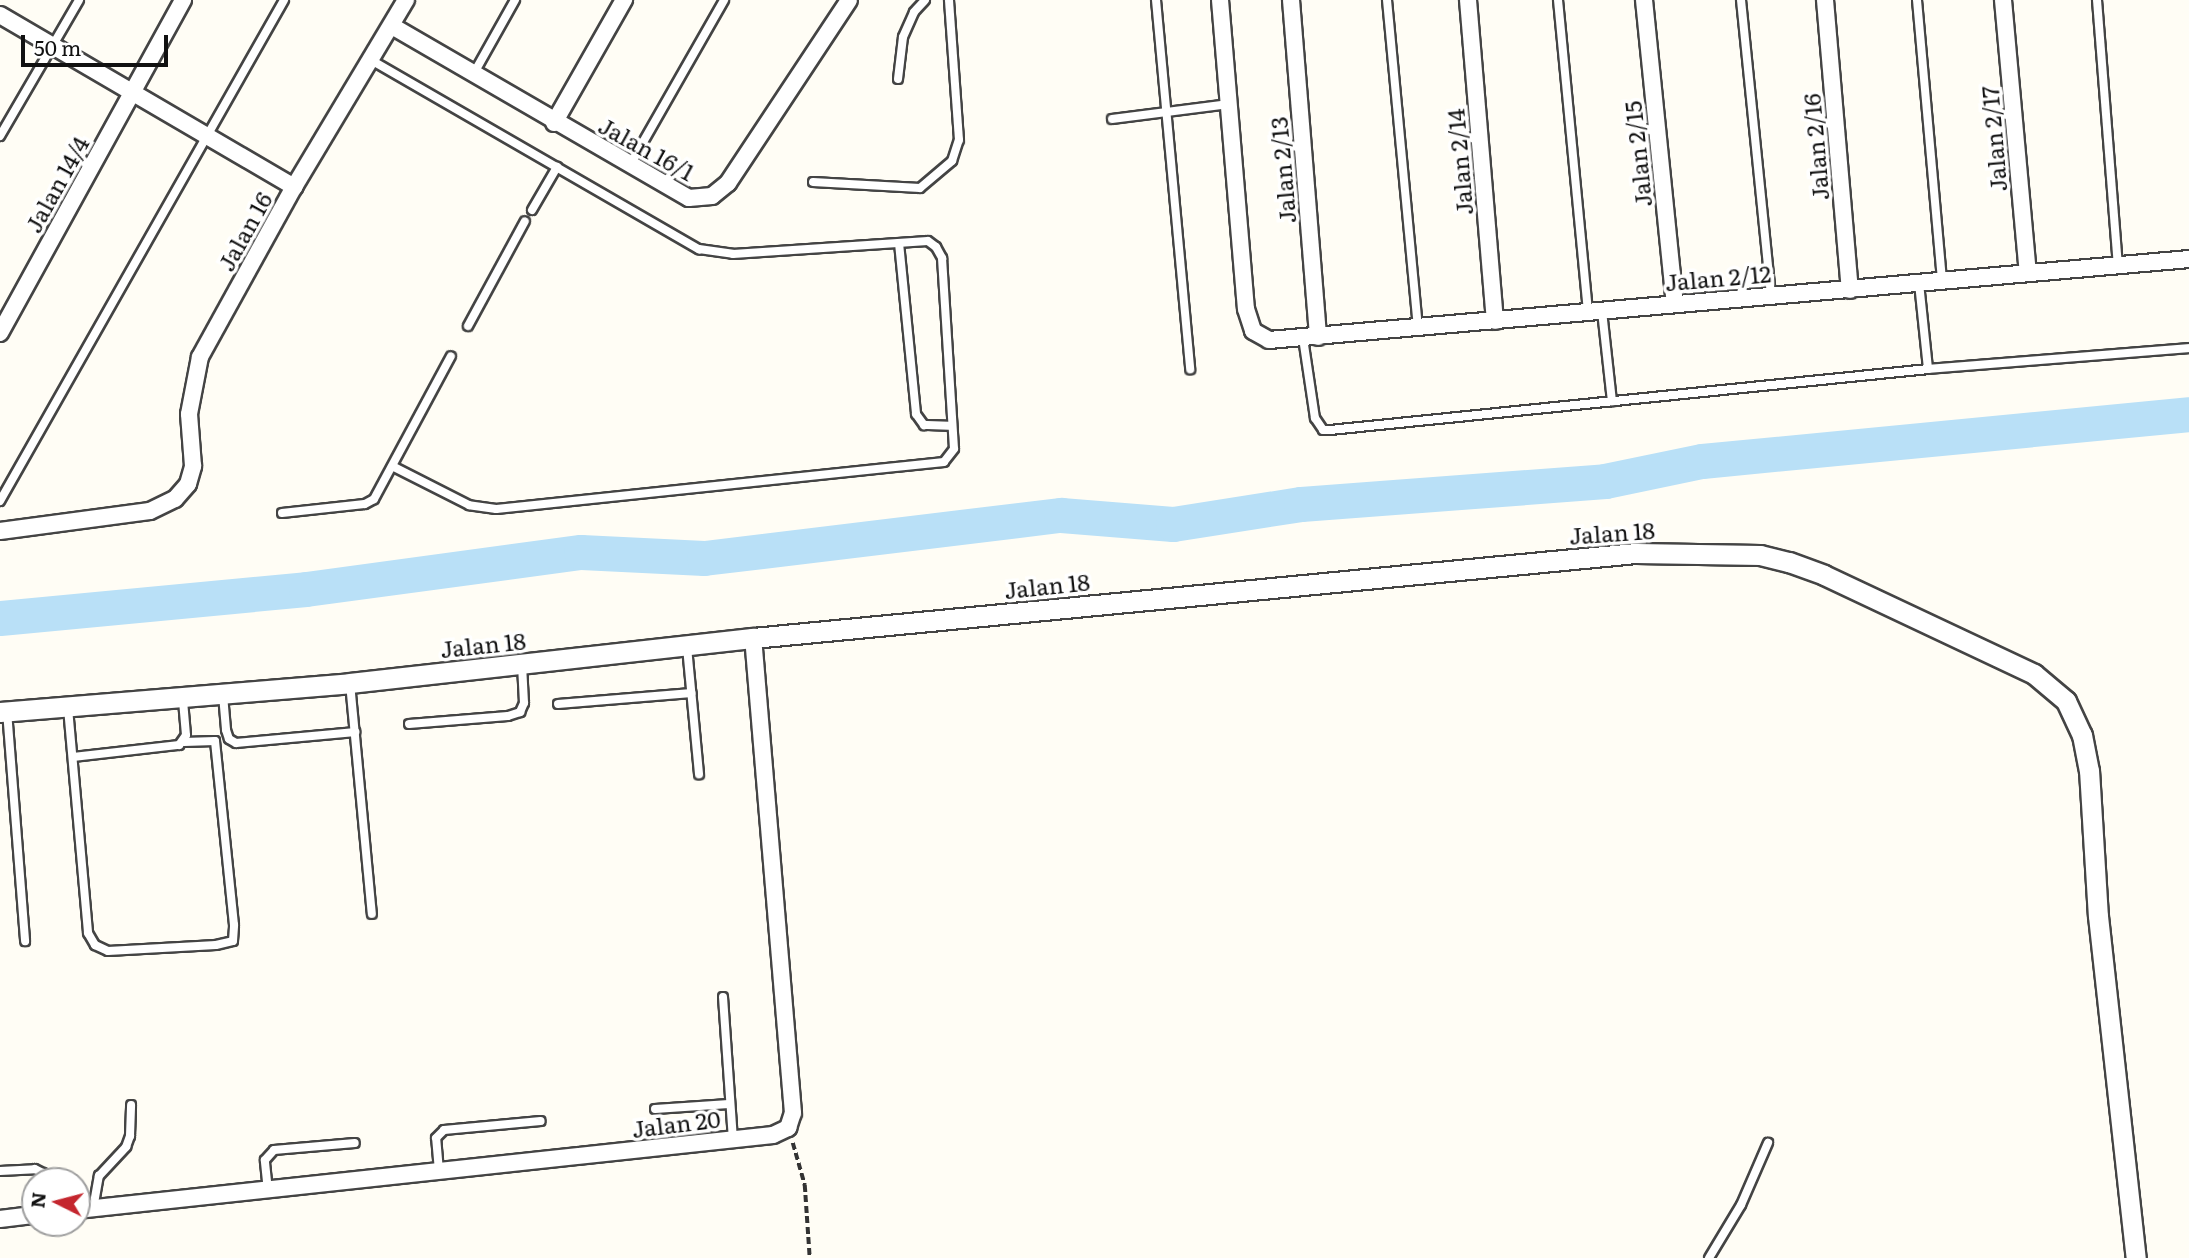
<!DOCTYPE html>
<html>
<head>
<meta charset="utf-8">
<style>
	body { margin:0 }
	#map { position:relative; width:2189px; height:1258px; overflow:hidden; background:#fffdf5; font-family:Literata,serif }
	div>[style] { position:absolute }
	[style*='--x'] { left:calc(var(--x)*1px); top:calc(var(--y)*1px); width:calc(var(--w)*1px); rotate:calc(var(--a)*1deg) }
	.river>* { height:35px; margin:-17.5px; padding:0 17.5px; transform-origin:17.5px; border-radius:17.5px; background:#b9e0f7 }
	.path>* { height:3.5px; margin-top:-1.75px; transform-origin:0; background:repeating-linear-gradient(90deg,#333 0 7px,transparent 0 10.5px) }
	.roads { filter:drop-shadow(2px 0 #444) drop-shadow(-2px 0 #444) drop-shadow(0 2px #444) drop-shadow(0 -2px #444) }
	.service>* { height:8px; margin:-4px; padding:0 4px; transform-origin:4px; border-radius:4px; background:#fff }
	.minor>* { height:16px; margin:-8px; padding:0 8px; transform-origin:8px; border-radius:8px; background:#fff }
	.tertiary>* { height:19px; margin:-9.5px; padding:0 9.5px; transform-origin:9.5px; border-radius:9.5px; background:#fff }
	span { translate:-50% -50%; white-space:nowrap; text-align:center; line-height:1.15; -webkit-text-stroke:7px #fff; paint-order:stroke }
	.street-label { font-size:23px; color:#111 }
	.north { position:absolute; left:21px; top:1167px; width:70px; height:70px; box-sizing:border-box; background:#fff; border:2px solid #a0a0a0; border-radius:50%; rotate:276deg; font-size:19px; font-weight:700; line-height:28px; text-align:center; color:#111 }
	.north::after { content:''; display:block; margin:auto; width:24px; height:32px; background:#c4262e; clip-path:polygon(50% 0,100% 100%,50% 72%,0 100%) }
	.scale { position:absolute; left:21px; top:35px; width:147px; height:32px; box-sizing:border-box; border:4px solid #111; border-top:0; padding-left:9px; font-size:21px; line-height:24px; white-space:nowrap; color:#111; -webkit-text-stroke:5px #fff; paint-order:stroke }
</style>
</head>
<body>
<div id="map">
	<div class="river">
		<div style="--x:0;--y:618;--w:307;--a:-5.4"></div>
		<div style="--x:306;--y:589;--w:277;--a:-7.7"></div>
		<div style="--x:581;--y:552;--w:123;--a:2.8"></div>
		<div style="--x:704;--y:558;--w:360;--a:-6.9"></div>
		<div style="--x:1061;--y:515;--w:112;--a:4.6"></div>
		<div style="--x:1173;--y:524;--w:130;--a:-8.9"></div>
		<div style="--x:1301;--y:504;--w:305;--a:-4.3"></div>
		<div style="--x:1605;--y:481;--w:99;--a:-11.7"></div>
		<div style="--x:1702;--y:461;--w:489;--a:-5.5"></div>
	</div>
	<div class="path">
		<div style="--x:793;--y:1143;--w:44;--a:74.1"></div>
		<div style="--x:805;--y:1185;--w:73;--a:86.1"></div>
	</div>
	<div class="roads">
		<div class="service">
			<div style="--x:1156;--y:0;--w:371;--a:84.7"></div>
			<div style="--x:1387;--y:0;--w:328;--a:84.6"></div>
			<div style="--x:1558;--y:0;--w:313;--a:84.5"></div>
			<div style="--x:1741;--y:0;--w:298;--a:84.2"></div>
			<div style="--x:1917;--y:0;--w:281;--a:84.9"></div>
			<div style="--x:2097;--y:0;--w:268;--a:85.5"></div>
			<div style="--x:371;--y:60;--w:379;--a:30"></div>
			<div style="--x:699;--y:249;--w:34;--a:8"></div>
			<div style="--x:733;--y:254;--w:195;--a:-3.8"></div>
			<div style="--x:928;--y:241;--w:10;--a:37"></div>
			<div style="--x:936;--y:247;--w:13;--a:61"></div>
			<div style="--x:942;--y:258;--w:191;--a:86.4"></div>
			<div style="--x:954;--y:449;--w:16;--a:128"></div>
			<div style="--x:944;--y:462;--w:450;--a:174"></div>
			<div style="--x:496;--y:509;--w:27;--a:-172"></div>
			<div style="--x:469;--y:505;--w:86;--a:-153.1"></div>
			<div style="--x:474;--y:73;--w:84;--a:-60.7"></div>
			<div style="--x:898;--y:79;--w:42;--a:-83.2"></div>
			<div style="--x:903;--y:37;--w:27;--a:-66"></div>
			<div style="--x:914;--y:12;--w:16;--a:-47"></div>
			<div style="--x:1112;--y:119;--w:118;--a:-7.3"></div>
			<div style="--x:0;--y:136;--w:157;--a:-59.8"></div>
			<div style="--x:630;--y:165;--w:190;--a:-60.3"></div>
			<div style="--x:813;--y:182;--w:107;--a:3.2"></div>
			<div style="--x:920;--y:188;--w:42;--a:-40.2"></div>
			<div style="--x:952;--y:161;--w:22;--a:-72"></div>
			<div style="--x:959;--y:140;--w:140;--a:-94.1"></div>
			<div style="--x:532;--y:210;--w:50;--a:-59.8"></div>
			<div style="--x:899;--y:243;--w:172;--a:84.3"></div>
			<div style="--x:916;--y:414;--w:14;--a:54"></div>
			<div style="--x:924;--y:425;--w:28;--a:2"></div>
			<div style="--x:1919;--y:283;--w:86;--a:84"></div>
			<div style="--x:1928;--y:369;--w:262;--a:-4.6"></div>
			<div style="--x:1602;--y:311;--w:91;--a:83.7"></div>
			<div style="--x:468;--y:326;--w:119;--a:-61.5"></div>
			<div style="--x:1303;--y:338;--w:81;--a:81.5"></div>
			<div style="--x:1315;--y:418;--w:14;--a:56"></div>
			<div style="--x:1323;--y:430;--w:7;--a:0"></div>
			<div style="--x:1330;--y:430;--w:601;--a:-5.82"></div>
			<div style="--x:0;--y:501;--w:576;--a:-60.45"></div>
			<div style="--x:282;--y:513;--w:83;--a:-6.2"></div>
			<div style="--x:365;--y:504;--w:10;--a:-29"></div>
			<div style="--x:374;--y:499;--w:162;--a:-61.7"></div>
			<div style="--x:687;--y:647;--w:128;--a:84.6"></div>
			<div style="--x:350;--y:683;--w:232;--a:84.6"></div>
			<div style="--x:223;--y:695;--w:35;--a:85"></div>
			<div style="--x:226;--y:730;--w:9;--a:72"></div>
			<div style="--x:229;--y:739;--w:8;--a:30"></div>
			<div style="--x:236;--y:743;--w:120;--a:-5.3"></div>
			<div style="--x:558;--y:704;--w:134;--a:-4.7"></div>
			<div style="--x:68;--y:708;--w:226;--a:84.9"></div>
			<div style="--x:88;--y:933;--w:14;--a:60"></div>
			<div style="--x:95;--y:945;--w:14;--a:25"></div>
			<div style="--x:108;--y:951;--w:108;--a:-3.2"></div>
			<div style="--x:216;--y:945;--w:17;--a:-13"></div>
			<div style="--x:233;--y:941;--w:16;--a:-86"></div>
			<div style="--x:234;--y:925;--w:185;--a:-95.9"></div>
			<div style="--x:215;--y:741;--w:31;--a:178"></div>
			<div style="--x:7;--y:711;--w:231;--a:85.5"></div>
			<div style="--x:409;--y:724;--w:99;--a:-4.6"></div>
			<div style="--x:508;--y:716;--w:13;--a:-18"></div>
			<div style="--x:520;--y:712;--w:10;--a:-66"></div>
			<div style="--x:524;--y:703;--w:38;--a:-93"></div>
			<div style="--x:73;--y:757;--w:107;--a:-6.5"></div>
			<div style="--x:179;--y:745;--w:12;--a:-55"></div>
			<div style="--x:186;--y:735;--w:38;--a:-95"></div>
			<div style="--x:723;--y:997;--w:142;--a:86"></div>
			<div style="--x:655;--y:1109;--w:74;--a:-3.9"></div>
			<div style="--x:0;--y:1171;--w:35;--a:-3"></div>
			<div style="--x:35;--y:1169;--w:9;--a:27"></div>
			<div style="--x:43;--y:1173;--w:9;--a:69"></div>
			<div style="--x:439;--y:1171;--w:33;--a:-95"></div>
			<div style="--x:436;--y:1138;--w:11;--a:-45"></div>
			<div style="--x:444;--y:1130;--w:97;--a:-5.3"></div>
			<div style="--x:268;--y:1191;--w:31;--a:-96"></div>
			<div style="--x:265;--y:1160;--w:13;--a:-48"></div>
			<div style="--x:274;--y:1150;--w:81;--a:-4.9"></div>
			<div style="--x:93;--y:1209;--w:34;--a:-80"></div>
			<div style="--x:99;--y:1176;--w:40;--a:-47"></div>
			<div style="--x:126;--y:1147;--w:12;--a:-70"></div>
			<div style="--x:130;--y:1136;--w:31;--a:-88"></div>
			<div style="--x:1709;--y:1258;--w:62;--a:-58.9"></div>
			<div style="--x:1741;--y:1205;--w:68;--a:-66.5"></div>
		</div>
		<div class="minor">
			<div style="--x:1220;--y:0;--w:310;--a:85.2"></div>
			<div style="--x:1246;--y:309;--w:23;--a:72"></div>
			<div style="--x:1253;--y:331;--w:18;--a:29"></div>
			<div style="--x:1269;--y:340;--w:924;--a:-5.03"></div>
			<div style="--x:1291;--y:0;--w:338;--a:85.4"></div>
			<div style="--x:1468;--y:0;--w:322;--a:85.2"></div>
			<div style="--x:1644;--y:0;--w:305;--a:84.2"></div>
			<div style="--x:1825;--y:0;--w:291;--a:85.1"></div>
			<div style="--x:2003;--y:0;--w:274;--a:84.8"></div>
			<div style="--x:0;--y:15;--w:341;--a:30.3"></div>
			<div style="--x:392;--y:26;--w:343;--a:30.1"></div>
			<div style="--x:689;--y:198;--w:23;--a:-5"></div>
			<div style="--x:712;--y:196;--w:21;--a:-39"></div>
			<div style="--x:728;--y:183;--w:219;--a:-56.5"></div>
			<div style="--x:554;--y:123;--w:142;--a:-60.4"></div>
			<div style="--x:0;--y:333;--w:380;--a:-61.2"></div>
			<div style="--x:0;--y:531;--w:151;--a:-7.6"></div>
			<div style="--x:150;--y:511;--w:28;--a:-26"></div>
			<div style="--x:175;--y:499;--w:20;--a:-49"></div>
			<div style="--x:188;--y:484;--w:19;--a:-74"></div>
			<div style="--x:193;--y:466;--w:52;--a:-94.4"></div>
			<div style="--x:189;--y:414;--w:58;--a:-79.1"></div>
			<div style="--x:200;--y:357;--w:194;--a:-61.1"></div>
			<div style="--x:294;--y:187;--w:218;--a:-59.1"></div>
			<div style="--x:77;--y:1210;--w:700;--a:-6.15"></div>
			<div style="--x:773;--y:1135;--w:17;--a:-25"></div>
			<div style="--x:788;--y:1128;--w:16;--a:-72"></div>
			<div style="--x:793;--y:1113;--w:477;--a:-94.8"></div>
			<div style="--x:0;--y:1219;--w:35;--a:-7"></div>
		</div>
		<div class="tertiary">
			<div style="--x:0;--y:712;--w:351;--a:-4.7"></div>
			<div style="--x:350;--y:683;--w:406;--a:-6.4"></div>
			<div style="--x:753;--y:638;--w:887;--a:-5.5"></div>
			<div style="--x:1636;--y:553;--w:124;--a:0.9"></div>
			<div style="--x:1760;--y:555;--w:30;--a:14"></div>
			<div style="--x:1789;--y:562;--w:37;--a:20"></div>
			<div style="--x:1824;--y:575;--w:232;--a:25.2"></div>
			<div style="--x:2034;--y:674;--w:42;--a:40.2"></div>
			<div style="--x:2066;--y:701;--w:38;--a:65"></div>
			<div style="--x:2082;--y:735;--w:36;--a:79"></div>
			<div style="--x:2089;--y:770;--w:146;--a:86.5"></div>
			<div style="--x:2098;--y:916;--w:344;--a:83.7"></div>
		</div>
	</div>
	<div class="street-label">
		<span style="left:1993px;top:139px;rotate:-95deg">Jalan 2/17</span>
		<span style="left:1815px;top:147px;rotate:-95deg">Jalan 2/16</span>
		<span style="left:647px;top:148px;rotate:29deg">Jalan 16/1</span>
		<span style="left:1637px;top:154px;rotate:-96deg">Jalan 2/15</span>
		<span style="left:1459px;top:162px;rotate:-95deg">Jalan 2/14</span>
		<span style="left:1282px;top:170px;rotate:-95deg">Jalan 2/13</span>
		<span style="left:56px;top:184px;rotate:-61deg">Jalan 14/4</span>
		<span style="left:244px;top:231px;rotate:-61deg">Jalan 16</span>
		<span style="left:1718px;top:277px;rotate:-5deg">Jalan 2/12</span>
		<span style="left:1612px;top:532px;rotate:-4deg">Jalan 18</span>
		<span style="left:1047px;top:585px;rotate:-6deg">Jalan 18</span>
		<span style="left:483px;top:644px;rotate:-6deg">Jalan 18</span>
		<span style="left:676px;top:1123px;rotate:-7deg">Jalan 20</span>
	</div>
	<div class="north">N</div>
	<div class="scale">50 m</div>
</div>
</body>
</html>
